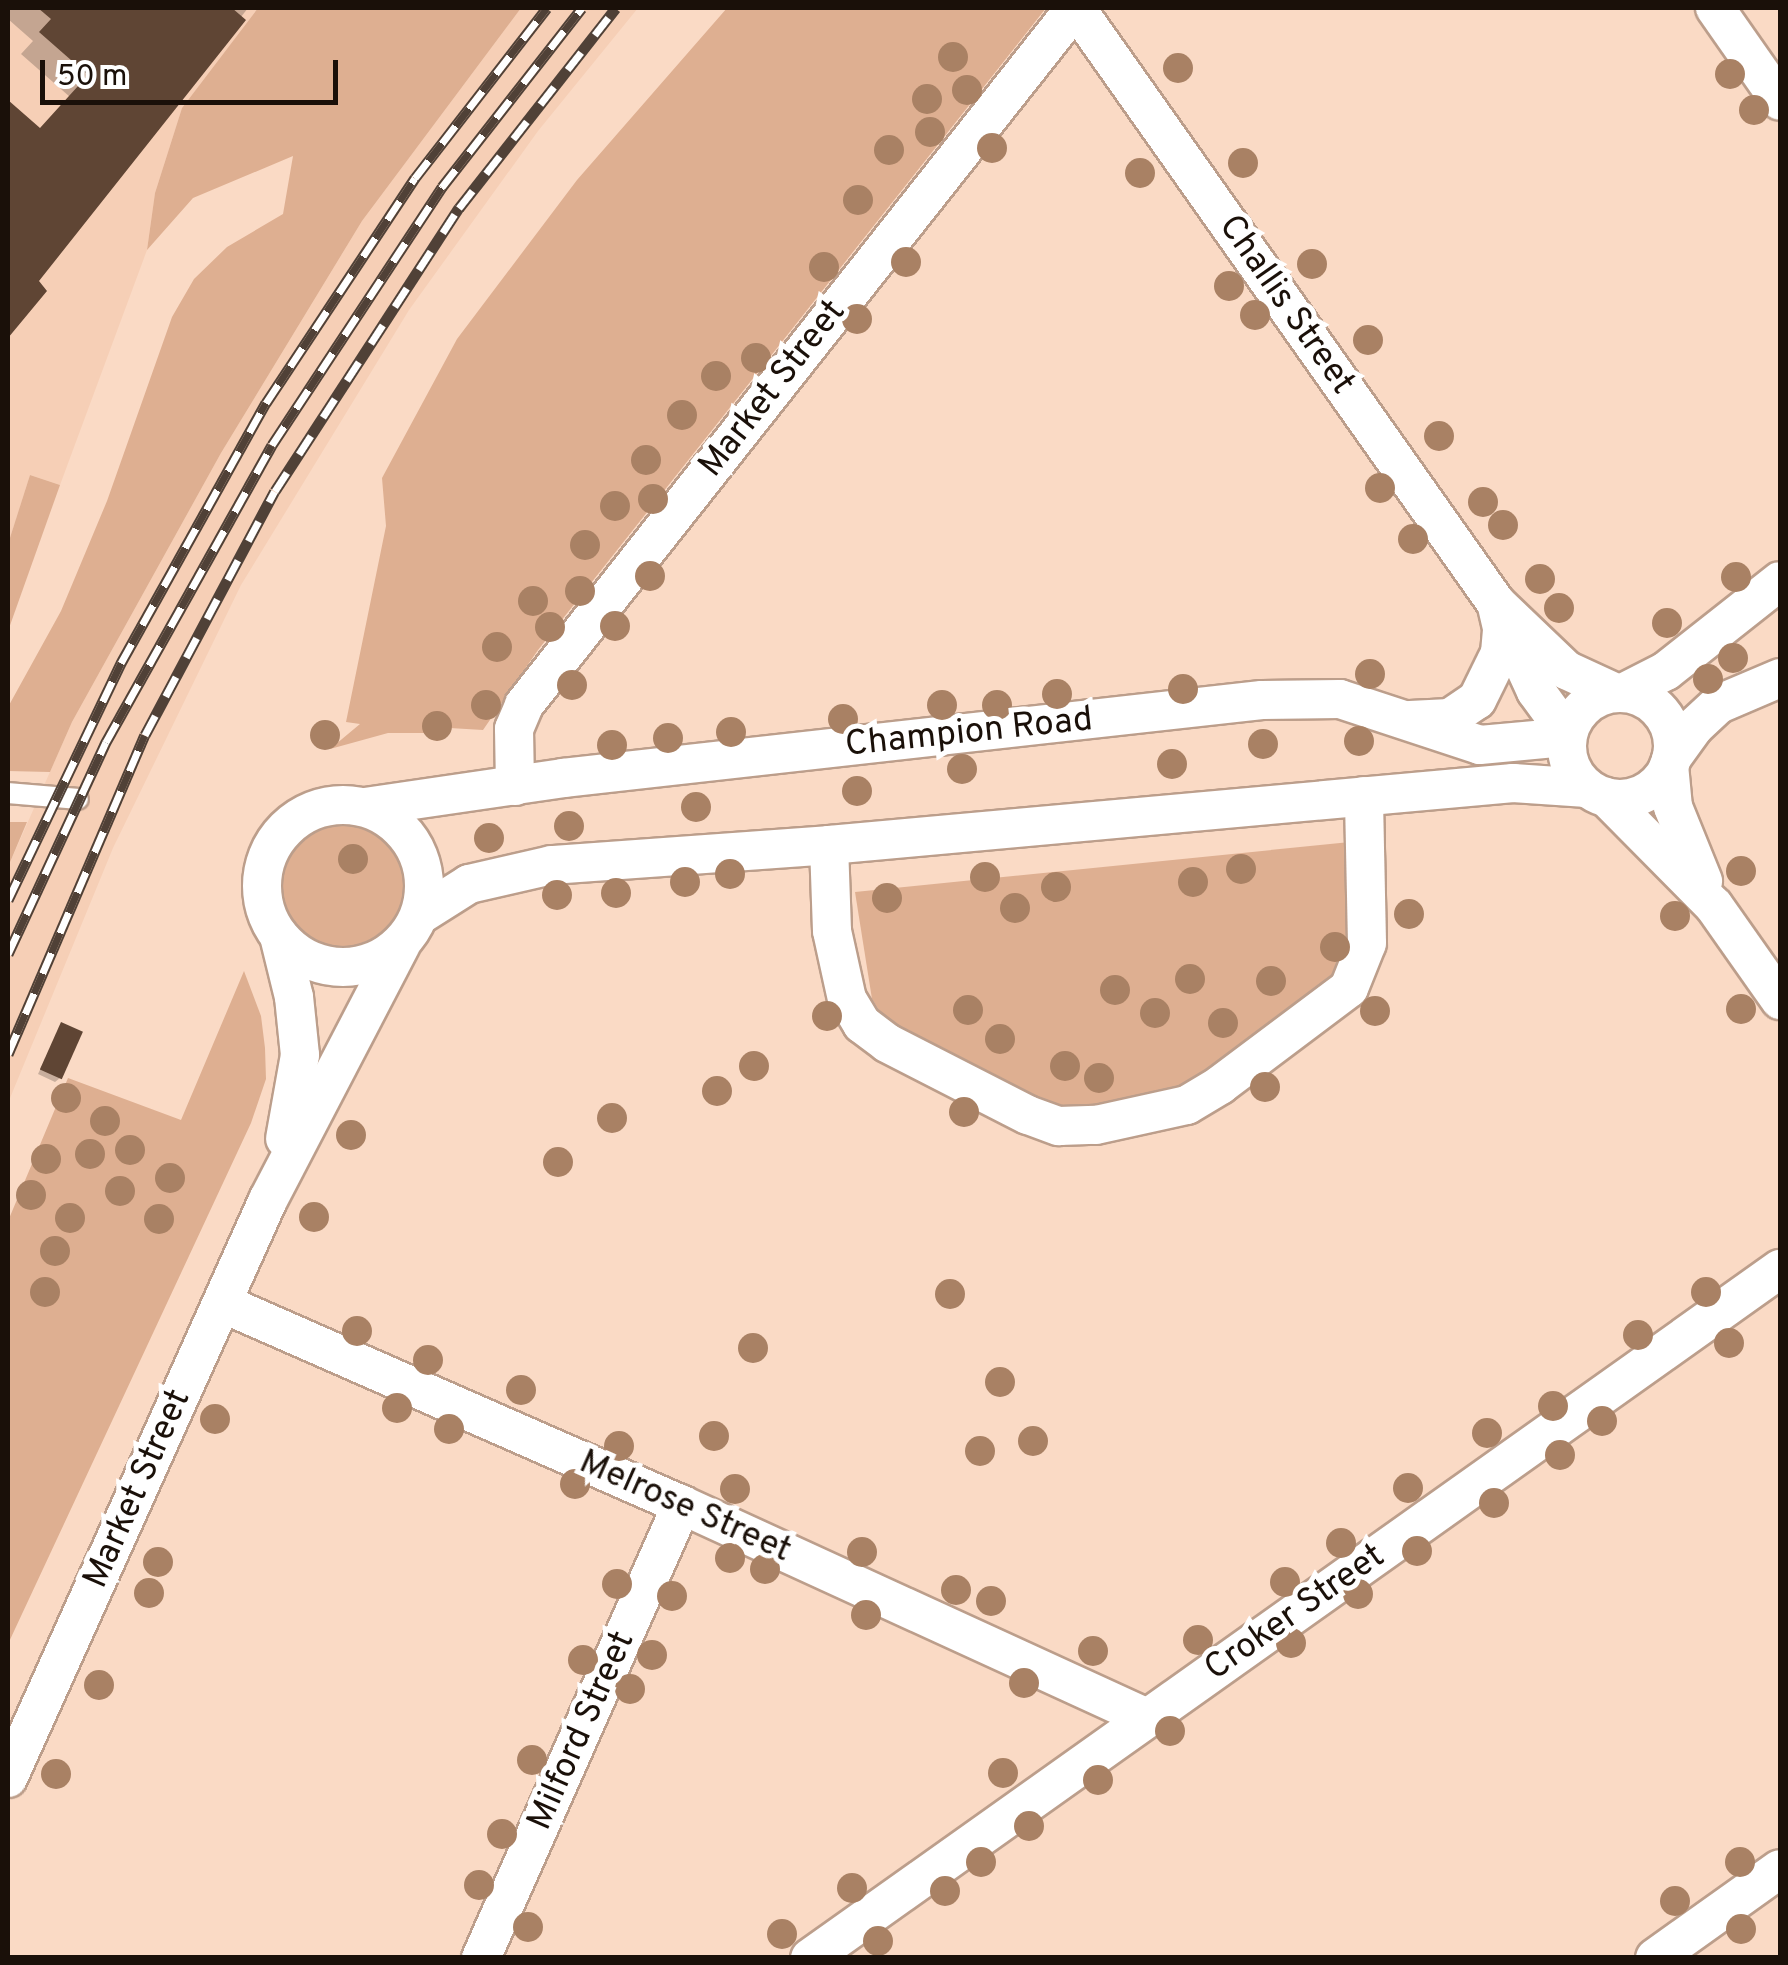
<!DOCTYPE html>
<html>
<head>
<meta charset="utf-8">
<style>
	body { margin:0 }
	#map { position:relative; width:1788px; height:1965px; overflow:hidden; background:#fadac5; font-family:Overpass,sans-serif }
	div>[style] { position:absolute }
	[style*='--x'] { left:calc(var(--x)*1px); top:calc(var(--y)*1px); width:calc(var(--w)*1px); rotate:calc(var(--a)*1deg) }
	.built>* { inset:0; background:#f6cfb6 }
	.green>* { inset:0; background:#deaf91 }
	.round { border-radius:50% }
	.shadow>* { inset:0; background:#0003 }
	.building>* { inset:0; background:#5f4534; transform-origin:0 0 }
	.roads { filter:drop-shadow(2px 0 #bc9e8b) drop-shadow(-2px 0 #bc9e8b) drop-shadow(0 2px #bc9e8b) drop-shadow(0 -2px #bc9e8b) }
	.service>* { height:20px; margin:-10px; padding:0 10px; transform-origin:10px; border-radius:10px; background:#fff }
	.minor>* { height:38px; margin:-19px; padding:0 19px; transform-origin:19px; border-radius:19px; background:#fff }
	.minor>.ring { margin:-19px; padding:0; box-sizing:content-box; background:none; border:38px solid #fff; border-radius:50% }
	.rail>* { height:11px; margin-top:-5.5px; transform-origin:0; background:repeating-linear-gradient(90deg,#fff 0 22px,#504137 0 44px); box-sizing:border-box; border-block:2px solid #504137 }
	.trees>* { width:30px; height:30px; margin:-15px; border-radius:50%; background:#a98164 }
	span { translate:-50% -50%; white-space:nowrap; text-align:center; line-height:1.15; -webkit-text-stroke:10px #fff; paint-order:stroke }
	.street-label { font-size:35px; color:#1a1009 }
	.frame { position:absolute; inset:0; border:10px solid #1a1009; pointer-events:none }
	.scale { position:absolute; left:40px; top:60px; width:298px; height:45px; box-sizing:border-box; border:5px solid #1a1009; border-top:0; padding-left:12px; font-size:30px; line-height:35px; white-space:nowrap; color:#1a1009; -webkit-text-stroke:8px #fff; paint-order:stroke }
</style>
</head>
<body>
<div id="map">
	<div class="built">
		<div style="clip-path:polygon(8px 8px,258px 8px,182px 108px,155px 193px,147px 250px,60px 485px,30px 475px,8px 544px)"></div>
		<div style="clip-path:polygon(521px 8px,638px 8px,538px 131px,409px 310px,241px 585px,113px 848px,8px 1103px,8px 867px,72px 722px,221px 453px,362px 221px)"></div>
	</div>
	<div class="green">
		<div style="clip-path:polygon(258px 8px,521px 8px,362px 221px,221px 453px,72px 722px,50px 772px,8px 771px,8px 707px,61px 611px,107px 501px,172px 317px,194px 279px,227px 247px,283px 214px,293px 156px,193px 198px,147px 250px,155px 193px,182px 108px)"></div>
		<div style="clip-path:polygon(727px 8px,1046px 8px,538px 650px,483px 730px,433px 727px,437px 733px,388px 733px,330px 749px,360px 724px,346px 722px,386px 526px,382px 478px,457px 339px,577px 180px)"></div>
		<div style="clip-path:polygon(30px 475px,60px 485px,8px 631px,8px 544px)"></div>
		<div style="clip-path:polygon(8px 822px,27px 822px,8px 867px)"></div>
		<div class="round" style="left:282px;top:824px;width:126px;height:126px"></div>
		<div style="clip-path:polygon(1350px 842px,1351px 964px,1195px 1088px,1128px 1106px,1062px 1107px,906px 1038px,887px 1023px,872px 999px,855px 892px)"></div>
		<div style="clip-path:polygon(244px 971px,261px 1016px,265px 1048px,266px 1079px,251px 1123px,8px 1644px,8px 1221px,68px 1078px,181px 1120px)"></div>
	</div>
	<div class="shadow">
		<div style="clip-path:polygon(8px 8px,248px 8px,35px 281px,44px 291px,8px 335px,8px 103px,39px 131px,70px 97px,21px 54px,33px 41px,8px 19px)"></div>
		<div style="clip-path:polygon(61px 1025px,60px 1078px,55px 1082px,38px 1074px)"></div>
	</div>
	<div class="building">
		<div style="clip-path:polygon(38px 8px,232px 8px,246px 20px,39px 281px,47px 291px,8px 338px,8px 100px,40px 128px,88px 75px,39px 32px,51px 19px)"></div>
		<div style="left:61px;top:1022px;width:24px;height:52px;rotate:24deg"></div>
	</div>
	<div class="roads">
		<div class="service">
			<div style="--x:8;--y:793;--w:70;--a:4.9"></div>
		</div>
		<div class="minor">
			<div style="--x:1076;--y:8;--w:728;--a:54.78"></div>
			<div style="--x:1496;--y:603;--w:97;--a:43.7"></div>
			<div style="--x:1566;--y:670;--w:55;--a:24.7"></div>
			<div style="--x:1715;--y:8;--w:113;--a:55"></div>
			<div style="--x:1507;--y:628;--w:69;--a:65.3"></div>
			<div style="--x:1536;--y:691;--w:54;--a:54"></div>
			<div style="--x:1623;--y:693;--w:48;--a:-27.1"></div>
			<div style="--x:1666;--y:671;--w:145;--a:-38.3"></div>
			<div class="ring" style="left:1567px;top:693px;width:68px;height:68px"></div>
			<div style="--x:1410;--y:720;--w:40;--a:-2.9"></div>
			<div style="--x:1450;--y:718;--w:32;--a:-34"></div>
			<div style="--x:1477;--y:700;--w:52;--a:-63.9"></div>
			<div style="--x:1500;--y:653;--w:25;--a:-85"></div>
			<div style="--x:1502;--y:628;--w:26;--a:-103"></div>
			<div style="--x:1671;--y:759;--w:39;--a:-54"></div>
			<div style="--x:1694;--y:727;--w:34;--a:-43"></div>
			<div style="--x:1719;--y:704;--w:66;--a:-23.1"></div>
			<div style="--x:1669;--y:765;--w:42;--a:84.6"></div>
			<div style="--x:1673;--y:807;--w:80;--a:67.9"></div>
			<div style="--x:515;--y:786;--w:57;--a:-91"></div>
			<div style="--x:514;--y:729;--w:26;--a:-67"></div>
			<div style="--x:524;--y:705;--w:888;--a:-51.67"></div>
			<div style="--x:1606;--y:797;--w:153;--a:45.3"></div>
			<div style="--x:1714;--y:906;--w:115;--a:54.9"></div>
			<div class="ring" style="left:262px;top:805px;width:124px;height:124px"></div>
			<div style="--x:365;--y:807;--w:200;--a:-8.3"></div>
			<div style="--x:563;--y:778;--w:703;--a:-6.37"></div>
			<div style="--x:1262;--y:700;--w:78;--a:-0.7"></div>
			<div style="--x:1340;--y:699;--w:147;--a:18.2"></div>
			<div style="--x:1480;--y:745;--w:87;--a:-5.3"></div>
			<div style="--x:829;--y:845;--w:86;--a:88"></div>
			<div style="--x:832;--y:931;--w:70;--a:77.6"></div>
			<div style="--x:847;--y:999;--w:29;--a:59"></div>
			<div style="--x:862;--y:1024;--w:31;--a:37"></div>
			<div style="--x:887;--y:1043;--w:158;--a:27.1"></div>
			<div style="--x:1028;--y:1115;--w:33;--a:20"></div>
			<div style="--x:1059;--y:1126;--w:37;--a:-2"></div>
			<div style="--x:1096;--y:1125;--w:93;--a:-12.4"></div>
			<div style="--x:1187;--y:1105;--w:39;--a:-31"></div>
			<div style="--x:1220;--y:1085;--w:161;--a:-36.9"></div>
			<div style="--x:1349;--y:988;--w:48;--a:-68.2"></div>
			<div style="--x:1367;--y:943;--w:147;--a:-91.2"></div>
			<div style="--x:420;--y:915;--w:58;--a:-32.3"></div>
			<div style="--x:469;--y:884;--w:85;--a:-12.9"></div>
			<div style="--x:552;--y:865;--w:278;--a:-4.1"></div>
			<div style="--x:829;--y:845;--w:687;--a:-5.18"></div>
			<div style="--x:1513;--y:783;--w:74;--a:3.9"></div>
			<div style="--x:279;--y:936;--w:63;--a:76.2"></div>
			<div style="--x:294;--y:997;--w:58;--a:84.1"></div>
			<div style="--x:300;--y:1055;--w:85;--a:100.1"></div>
			<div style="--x:222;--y:1303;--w:502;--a:23.71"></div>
			<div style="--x:682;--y:1505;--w:511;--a:24.61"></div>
			<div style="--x:8;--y:1778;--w:634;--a:-65.78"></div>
			<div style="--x:268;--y:1200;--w:288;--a:-62.5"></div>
			<div style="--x:481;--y:1958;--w:496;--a:-66.1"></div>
			<div style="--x:810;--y:1958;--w:1190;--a:-35.39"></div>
			<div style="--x:1655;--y:1958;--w:153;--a:-35.5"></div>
		</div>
	</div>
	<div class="rail">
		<div style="--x:8;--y:900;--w:263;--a:-64.5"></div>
		<div style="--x:121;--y:663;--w:298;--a:-60.9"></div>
		<div style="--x:266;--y:403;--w:270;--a:-56.5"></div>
		<div style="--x:415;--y:178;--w:215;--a:-52.2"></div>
		<div style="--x:8;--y:954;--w:234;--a:-65.2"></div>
		<div style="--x:106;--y:742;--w:340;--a:-60.8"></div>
		<div style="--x:272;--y:445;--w:309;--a:-56.6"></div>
		<div style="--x:442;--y:187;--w:227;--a:-52"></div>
		<div style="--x:8;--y:1054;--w:347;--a:-66.8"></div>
		<div style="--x:145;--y:735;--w:276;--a:-62"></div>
		<div style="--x:275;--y:491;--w:338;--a:-57"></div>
		<div style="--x:459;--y:208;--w:254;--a:-51.9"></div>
	</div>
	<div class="trees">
		<div style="left:953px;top:57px"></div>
		<div style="left:1178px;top:68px"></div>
		<div style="left:1730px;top:74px"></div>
		<div style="left:967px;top:90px"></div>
		<div style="left:927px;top:99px"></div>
		<div style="left:1754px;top:110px"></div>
		<div style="left:930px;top:132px"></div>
		<div style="left:992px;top:148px"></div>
		<div style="left:889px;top:150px"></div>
		<div style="left:1243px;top:163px"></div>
		<div style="left:1140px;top:173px"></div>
		<div style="left:858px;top:200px"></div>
		<div style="left:906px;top:262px"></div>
		<div style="left:1312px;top:264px"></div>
		<div style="left:824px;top:267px"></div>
		<div style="left:1229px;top:286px"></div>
		<div style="left:1255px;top:315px"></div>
		<div style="left:857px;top:319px"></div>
		<div style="left:1368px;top:340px"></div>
		<div style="left:756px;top:358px"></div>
		<div style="left:716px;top:376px"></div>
		<div style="left:682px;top:415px"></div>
		<div style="left:1439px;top:436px"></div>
		<div style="left:646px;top:460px"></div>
		<div style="left:1380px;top:488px"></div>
		<div style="left:653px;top:499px"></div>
		<div style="left:1483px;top:502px"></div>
		<div style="left:615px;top:506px"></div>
		<div style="left:1503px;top:525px"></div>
		<div style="left:1413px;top:539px"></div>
		<div style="left:585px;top:545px"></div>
		<div style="left:650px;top:576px"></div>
		<div style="left:1736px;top:577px"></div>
		<div style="left:1540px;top:579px"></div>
		<div style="left:580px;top:591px"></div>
		<div style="left:533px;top:601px"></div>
		<div style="left:1559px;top:608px"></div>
		<div style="left:1667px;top:623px"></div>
		<div style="left:615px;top:626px"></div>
		<div style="left:550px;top:627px"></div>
		<div style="left:497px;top:647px"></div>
		<div style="left:1733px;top:658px"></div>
		<div style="left:1370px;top:674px"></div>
		<div style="left:1708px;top:679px"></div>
		<div style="left:572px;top:685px"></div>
		<div style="left:1183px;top:689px"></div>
		<div style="left:1057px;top:694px"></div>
		<div style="left:486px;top:705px"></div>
		<div style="left:942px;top:705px"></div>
		<div style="left:997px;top:705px"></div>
		<div style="left:843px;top:719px"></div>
		<div style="left:437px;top:726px"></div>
		<div style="left:731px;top:732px"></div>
		<div style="left:325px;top:735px"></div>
		<div style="left:668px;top:738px"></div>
		<div style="left:1359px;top:741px"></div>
		<div style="left:1263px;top:744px"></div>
		<div style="left:612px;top:745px"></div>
		<div style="left:1172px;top:764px"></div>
		<div style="left:962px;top:769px"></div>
		<div style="left:857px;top:791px"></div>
		<div style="left:696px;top:807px"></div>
		<div style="left:569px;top:826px"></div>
		<div style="left:489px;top:838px"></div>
		<div style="left:353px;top:859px"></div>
		<div style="left:1241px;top:869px"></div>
		<div style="left:1741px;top:871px"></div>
		<div style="left:730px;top:874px"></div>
		<div style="left:985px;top:877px"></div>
		<div style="left:685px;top:882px"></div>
		<div style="left:1193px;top:882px"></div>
		<div style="left:1056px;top:887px"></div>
		<div style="left:616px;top:893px"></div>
		<div style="left:557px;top:895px"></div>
		<div style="left:887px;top:898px"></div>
		<div style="left:1015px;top:908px"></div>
		<div style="left:1409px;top:914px"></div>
		<div style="left:1675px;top:916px"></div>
		<div style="left:1335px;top:947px"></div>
		<div style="left:1190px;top:979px"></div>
		<div style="left:1271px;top:981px"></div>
		<div style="left:1115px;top:990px"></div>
		<div style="left:1741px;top:1009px"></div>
		<div style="left:968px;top:1010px"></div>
		<div style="left:1375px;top:1011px"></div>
		<div style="left:1155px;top:1013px"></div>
		<div style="left:827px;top:1016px"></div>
		<div style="left:1223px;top:1023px"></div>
		<div style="left:1000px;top:1039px"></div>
		<div style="left:754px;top:1066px"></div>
		<div style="left:1065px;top:1066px"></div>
		<div style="left:1099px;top:1078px"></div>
		<div style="left:1265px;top:1087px"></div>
		<div style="left:717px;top:1091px"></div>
		<div style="left:66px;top:1098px"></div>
		<div style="left:964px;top:1112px"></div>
		<div style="left:612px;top:1118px"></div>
		<div style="left:105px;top:1121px"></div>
		<div style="left:351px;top:1135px"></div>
		<div style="left:130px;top:1150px"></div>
		<div style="left:90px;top:1154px"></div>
		<div style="left:46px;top:1159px"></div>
		<div style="left:558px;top:1162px"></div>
		<div style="left:170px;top:1178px"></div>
		<div style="left:120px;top:1191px"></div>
		<div style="left:31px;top:1195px"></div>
		<div style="left:314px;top:1217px"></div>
		<div style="left:70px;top:1218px"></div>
		<div style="left:159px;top:1219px"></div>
		<div style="left:55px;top:1251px"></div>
		<div style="left:45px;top:1292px"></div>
		<div style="left:1706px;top:1292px"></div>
		<div style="left:950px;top:1294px"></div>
		<div style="left:357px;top:1331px"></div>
		<div style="left:1638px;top:1335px"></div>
		<div style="left:1729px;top:1343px"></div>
		<div style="left:753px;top:1348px"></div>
		<div style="left:428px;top:1360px"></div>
		<div style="left:1000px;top:1382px"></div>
		<div style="left:521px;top:1390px"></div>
		<div style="left:1553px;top:1406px"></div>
		<div style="left:397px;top:1408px"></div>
		<div style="left:215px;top:1419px"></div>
		<div style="left:1602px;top:1421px"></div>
		<div style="left:449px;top:1429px"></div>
		<div style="left:1487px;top:1433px"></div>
		<div style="left:714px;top:1436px"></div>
		<div style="left:1033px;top:1441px"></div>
		<div style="left:619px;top:1446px"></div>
		<div style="left:980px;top:1451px"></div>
		<div style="left:1560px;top:1455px"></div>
		<div style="left:575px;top:1484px"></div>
		<div style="left:1408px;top:1488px"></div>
		<div style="left:735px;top:1489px"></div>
		<div style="left:1494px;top:1503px"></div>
		<div style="left:1341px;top:1543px"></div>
		<div style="left:1417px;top:1551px"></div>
		<div style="left:862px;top:1552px"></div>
		<div style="left:730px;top:1558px"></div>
		<div style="left:158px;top:1562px"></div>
		<div style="left:765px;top:1569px"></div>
		<div style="left:1285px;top:1582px"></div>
		<div style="left:617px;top:1584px"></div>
		<div style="left:956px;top:1590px"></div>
		<div style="left:149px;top:1593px"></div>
		<div style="left:1358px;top:1594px"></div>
		<div style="left:672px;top:1596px"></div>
		<div style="left:991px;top:1601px"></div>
		<div style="left:866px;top:1615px"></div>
		<div style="left:1198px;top:1640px"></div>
		<div style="left:1291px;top:1643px"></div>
		<div style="left:1093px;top:1651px"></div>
		<div style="left:652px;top:1655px"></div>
		<div style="left:583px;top:1660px"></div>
		<div style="left:1024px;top:1683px"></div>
		<div style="left:99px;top:1685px"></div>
		<div style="left:630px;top:1689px"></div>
		<div style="left:1170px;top:1731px"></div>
		<div style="left:532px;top:1760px"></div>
		<div style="left:1003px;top:1773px"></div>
		<div style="left:56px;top:1774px"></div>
		<div style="left:1098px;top:1780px"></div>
		<div style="left:1029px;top:1826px"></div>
		<div style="left:502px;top:1834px"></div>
		<div style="left:981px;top:1862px"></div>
		<div style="left:1740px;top:1862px"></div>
		<div style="left:479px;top:1885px"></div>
		<div style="left:852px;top:1888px"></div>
		<div style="left:945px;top:1891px"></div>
		<div style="left:1675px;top:1901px"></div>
		<div style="left:528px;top:1927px"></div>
		<div style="left:1741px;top:1929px"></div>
		<div style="left:782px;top:1934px"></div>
		<div style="left:878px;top:1941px"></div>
	</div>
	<div class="street-label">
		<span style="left:1286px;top:305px;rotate:55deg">Challis Street</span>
		<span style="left:773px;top:389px;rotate:-52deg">Market Street</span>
		<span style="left:969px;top:733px;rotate:-6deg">Champion Road</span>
		<span style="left:138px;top:1489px;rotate:-66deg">Market Street</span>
		<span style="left:685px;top:1507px;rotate:24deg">Melrose Street</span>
		<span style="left:1295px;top:1613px;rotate:-35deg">Croker Street</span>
		<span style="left:582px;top:1731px;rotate:-66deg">Milford Street</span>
	</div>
	<div class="frame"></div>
	<div class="scale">50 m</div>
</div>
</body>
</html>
